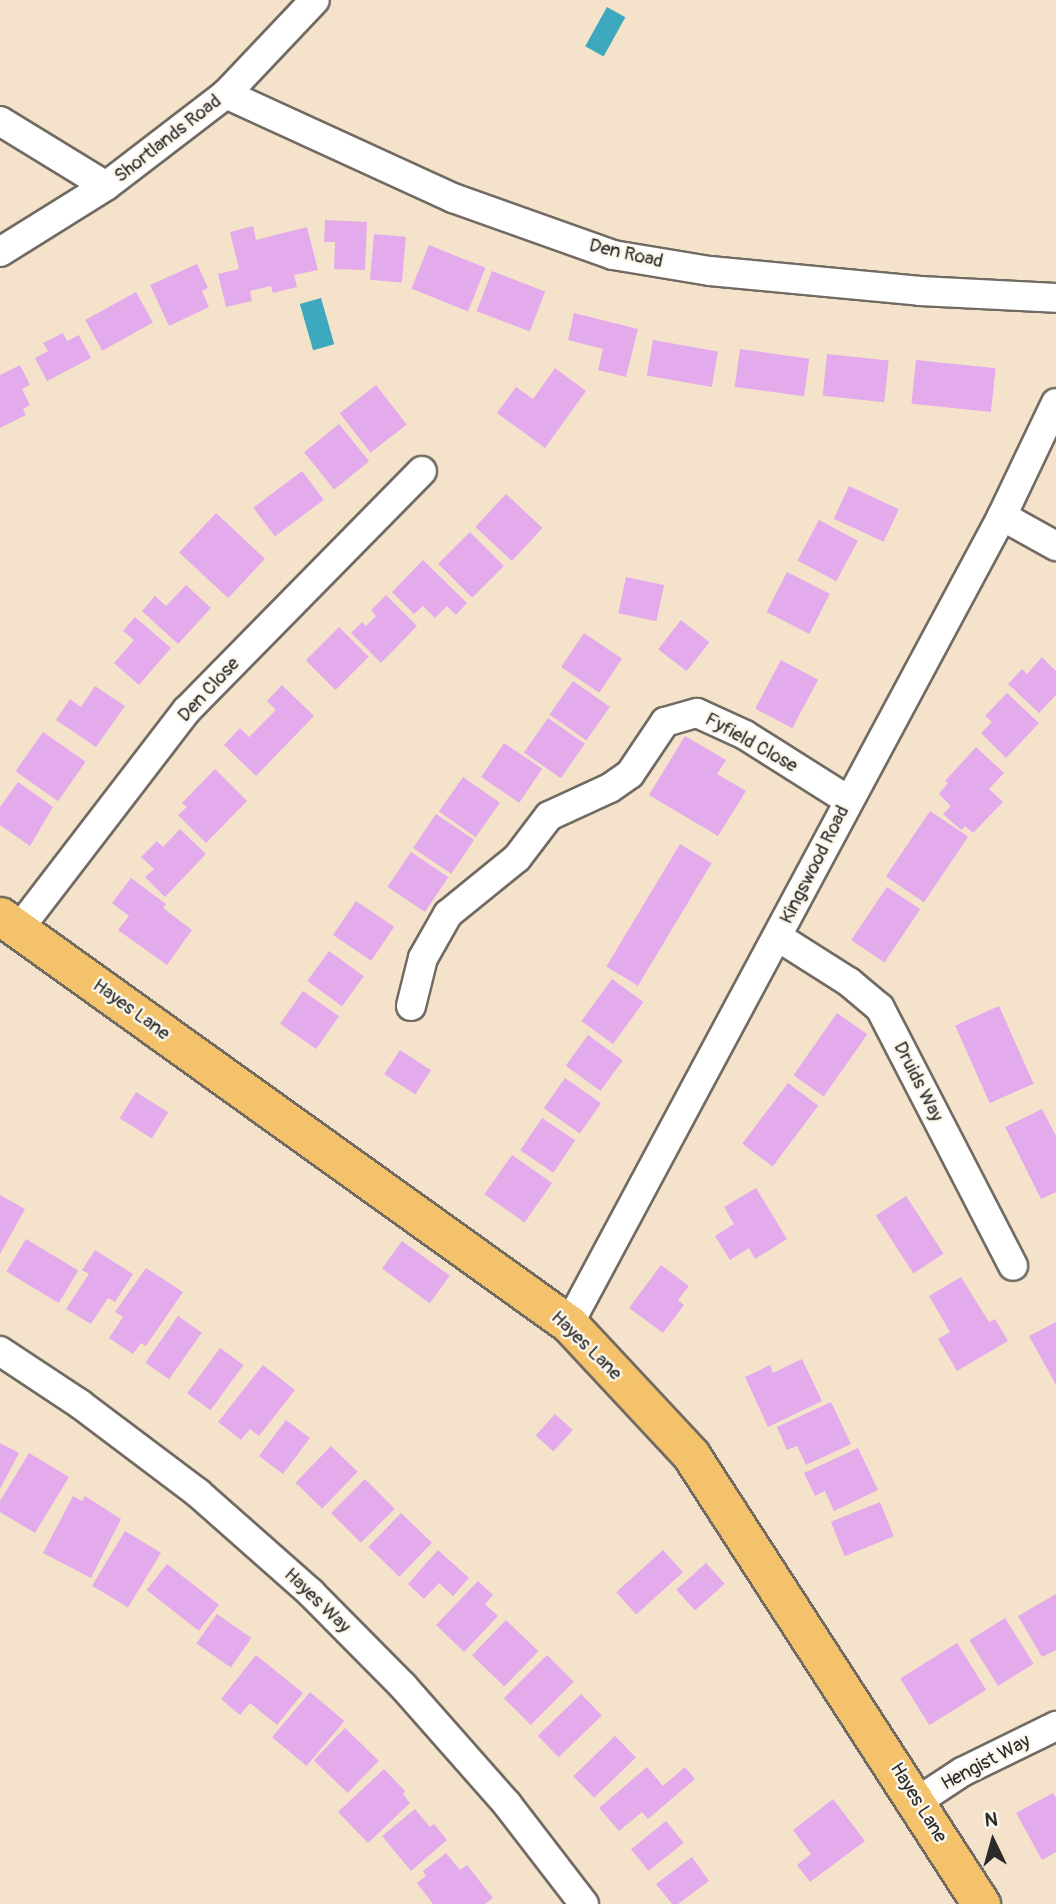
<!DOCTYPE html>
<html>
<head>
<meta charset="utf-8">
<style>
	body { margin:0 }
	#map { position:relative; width:1056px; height:1904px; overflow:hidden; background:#f4e3ca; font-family:Pangolin,sans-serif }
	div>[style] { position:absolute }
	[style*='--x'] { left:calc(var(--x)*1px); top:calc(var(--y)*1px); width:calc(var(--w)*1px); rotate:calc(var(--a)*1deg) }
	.water>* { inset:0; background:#3ea9be; transform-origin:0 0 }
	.building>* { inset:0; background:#e3abec; transform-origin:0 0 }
	.roads { filter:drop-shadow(2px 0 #716b63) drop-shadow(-2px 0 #716b63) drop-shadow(0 2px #716b63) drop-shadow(0 -2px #716b63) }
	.minor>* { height:28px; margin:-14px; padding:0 14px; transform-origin:14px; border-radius:14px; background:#fff }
	.major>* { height:37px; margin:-18.5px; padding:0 18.5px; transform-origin:18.5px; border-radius:18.5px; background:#f4c26a }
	span { translate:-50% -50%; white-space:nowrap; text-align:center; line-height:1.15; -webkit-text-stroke:5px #fbf7ec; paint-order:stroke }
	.street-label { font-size:19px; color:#2b2b2b }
	.north { position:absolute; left:958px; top:1806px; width:70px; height:70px; -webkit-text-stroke:5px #fbf7ec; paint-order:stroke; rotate:355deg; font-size:19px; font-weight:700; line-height:28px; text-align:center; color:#2b2b2b }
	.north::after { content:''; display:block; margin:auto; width:24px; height:32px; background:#2b2b2b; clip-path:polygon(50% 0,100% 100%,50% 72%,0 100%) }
</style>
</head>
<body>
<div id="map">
	<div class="water">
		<div style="left:607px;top:7px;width:21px;height:45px;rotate:29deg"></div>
		<div style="left:321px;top:298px;width:48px;height:22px;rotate:74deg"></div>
	</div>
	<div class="building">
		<div style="clip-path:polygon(325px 220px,367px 222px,365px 270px,334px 269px,335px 242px,324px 242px)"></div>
		<div style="clip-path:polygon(253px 226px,256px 240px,307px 227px,318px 270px,294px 275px,297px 287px,273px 293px,271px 286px,250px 291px,252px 301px,226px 307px,218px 274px,239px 269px,230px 232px)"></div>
		<div style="left:374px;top:234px;width:32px;height:46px;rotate:5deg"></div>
		<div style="left:429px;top:245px;width:61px;height:47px;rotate:22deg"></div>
		<div style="clip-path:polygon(197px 264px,208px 288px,202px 291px,209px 307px,169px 326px,150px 285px)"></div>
		<div style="left:492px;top:271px;width:57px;height:43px;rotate:21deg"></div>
		<div style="left:136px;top:292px;width:35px;height:58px;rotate:61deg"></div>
		<div style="clip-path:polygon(574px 313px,638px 329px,626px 377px,598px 370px,603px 349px,568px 340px)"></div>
		<div style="clip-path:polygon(63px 333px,67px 341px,79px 335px,91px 358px,47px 381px,35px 358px,48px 351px,43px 343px)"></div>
		<div style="left:653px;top:340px;width:66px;height:36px;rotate:10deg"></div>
		<div style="left:740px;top:349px;width:70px;height:38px;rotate:8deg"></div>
		<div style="left:827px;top:354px;width:62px;height:42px;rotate:6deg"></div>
		<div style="left:916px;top:360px;width:80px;height:44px;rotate:6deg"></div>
		<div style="clip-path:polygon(20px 365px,30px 385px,22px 389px,30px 405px,23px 409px,26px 415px,0 428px,0 375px)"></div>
		<div style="clip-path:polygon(555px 368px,586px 391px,545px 448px,497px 413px,516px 387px,533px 399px)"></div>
		<div style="left:376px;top:385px;width:50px;height:46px;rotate:52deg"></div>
		<div style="left:339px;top:424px;width:48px;height:45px;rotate:51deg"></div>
		<div style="left:302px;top:471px;width:36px;height:61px;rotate:53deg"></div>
		<div style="left:849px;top:486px;width:55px;height:36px;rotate:25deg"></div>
		<div style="left:506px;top:494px;width:50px;height:45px;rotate:43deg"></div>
		<div style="left:216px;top:513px;width:67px;height:54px;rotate:43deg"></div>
		<div style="left:819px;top:520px;width:44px;height:46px;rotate:28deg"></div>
		<div style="left:470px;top:532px;width:48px;height:45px;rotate:45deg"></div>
		<div style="clip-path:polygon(423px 560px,467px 603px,456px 615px,447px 606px,435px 618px,423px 606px,414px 614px,392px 592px)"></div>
		<div style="left:787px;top:572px;width:48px;height:45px;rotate:27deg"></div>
		<div style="left:626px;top:577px;width:39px;height:37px;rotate:12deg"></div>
		<div style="clip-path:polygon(186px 585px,211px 608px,178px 644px,142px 611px,155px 596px,166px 606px)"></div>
		<div style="clip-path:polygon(386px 595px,417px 626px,381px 663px,351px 633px,362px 622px,366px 626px,376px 616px,371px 610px)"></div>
		<div style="clip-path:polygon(135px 617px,171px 648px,139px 685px,114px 663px,134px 640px,123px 631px)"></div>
		<div style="left:681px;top:620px;width:36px;height:37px;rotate:38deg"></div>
		<div style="left:339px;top:627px;width:42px;height:47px;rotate:45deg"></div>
		<div style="left:584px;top:633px;width:46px;height:41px;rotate:34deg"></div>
		<div style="clip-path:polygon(1042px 657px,1056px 671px,1056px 695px,1039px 713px,1008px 684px,1022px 669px,1027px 674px)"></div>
		<div style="left:781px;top:660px;width:42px;height:55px;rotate:28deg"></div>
		<div style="left:573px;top:681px;width:45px;height:41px;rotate:35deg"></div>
		<div style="clip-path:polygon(282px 685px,314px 716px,256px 776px,224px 745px,240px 728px,249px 737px,276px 710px,267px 701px)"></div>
		<div style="clip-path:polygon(95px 686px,125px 706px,96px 747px,56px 720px,70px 699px,81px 707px)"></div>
		<div style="clip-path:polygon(1007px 693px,1039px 723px,1006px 758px,981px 733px,992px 722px,985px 716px)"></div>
		<div style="left:548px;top:718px;width:45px;height:42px;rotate:35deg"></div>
		<div style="left:43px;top:732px;width:52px;height:48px;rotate:35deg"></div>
		<div style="clip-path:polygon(685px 736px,726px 760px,717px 774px,746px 791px,718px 836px,649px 795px)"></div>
		<div style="left:504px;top:743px;width:46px;height:41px;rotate:34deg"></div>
		<div style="clip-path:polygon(976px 747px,1004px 773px,989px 789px,1003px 802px,973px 833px,965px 826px,961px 830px,943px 814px,951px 806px,939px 794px,948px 783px,945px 781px)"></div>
		<div style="clip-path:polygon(215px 769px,247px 801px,206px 843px,178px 815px,187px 807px,182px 803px)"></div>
		<div style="left:463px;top:777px;width:45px;height:42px;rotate:35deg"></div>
		<div style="clip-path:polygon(18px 782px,53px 807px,30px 846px,0 825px,0 807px)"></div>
		<div style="left:930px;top:811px;width:46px;height:79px;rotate:34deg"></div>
		<div style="left:436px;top:814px;width:46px;height:41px;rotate:34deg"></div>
		<div style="clip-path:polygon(180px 829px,206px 854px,165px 897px,145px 877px,154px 869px,141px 857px,157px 841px,163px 847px)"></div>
		<div style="left:680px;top:844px;width:37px;height:143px;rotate:31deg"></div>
		<div style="left:411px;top:852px;width:45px;height:42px;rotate:34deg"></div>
		<div style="clip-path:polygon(131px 878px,166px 904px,163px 908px,192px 930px,167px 965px,118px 930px,129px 916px,112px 903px)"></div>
		<div style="left:887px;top:887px;width:40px;height:64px;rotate:34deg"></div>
		<div style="left:356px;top:901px;width:46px;height:41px;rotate:34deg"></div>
		<div style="left:329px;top:951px;width:43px;height:37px;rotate:36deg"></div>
		<div style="left:612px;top:979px;width:39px;height:52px;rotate:36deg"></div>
		<div style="left:303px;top:991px;width:44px;height:40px;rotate:35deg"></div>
		<div style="left:999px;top:1006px;width:85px;height:48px;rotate:66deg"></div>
		<div style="left:837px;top:1013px;width:37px;height:76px;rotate:35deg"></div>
		<div style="left:588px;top:1035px;width:43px;height:38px;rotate:36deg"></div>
		<div style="left:400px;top:1050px;width:37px;height:29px;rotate:33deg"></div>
		<div style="left:565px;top:1078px;width:44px;height:37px;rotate:35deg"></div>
		<div style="left:788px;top:1083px;width:38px;height:76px;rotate:37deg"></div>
		<div style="left:136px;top:1092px;width:38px;height:31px;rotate:32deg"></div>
		<div style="clip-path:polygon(1042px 1109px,1056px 1136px,1056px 1192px,1041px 1199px,1005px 1127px)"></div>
		<div style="left:542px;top:1118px;width:40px;height:39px;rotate:34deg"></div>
		<div style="left:512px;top:1155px;width:49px;height:48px;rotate:35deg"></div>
		<div style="clip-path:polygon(756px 1188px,787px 1239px,755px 1259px,749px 1248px,730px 1260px,715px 1236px,734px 1224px,724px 1207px)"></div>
		<div style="clip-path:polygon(0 1195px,25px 1209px,0 1254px)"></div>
		<div style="left:906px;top:1196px;width:69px;height:36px;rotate:57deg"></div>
		<div style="left:26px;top:1239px;width:61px;height:38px;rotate:31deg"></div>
		<div style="left:402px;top:1241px;width:59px;height:34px;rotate:36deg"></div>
		<div style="clip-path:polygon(95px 1250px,133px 1274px,115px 1302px,108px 1298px,91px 1324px,66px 1309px,89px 1274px,82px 1270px)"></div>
		<div style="clip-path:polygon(661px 1265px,689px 1286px,678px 1300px,684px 1305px,663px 1333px,629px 1308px)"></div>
		<div style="clip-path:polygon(146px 1268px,183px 1292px,146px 1346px,141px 1343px,133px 1354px,109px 1338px,123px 1317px,115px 1312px)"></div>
		<div style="clip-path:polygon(961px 1277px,989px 1322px,995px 1319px,1008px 1341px,957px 1371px,938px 1339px,950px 1332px,929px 1296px)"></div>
		<div style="left:178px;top:1316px;width:29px;height:57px;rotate:35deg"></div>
		<div style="clip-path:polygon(1056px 1322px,1056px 1385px,1029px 1336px)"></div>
		<div style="left:220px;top:1348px;width:29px;height:56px;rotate:36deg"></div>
		<div style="clip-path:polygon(802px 1359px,822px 1401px,768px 1427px,745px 1377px,770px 1365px,773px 1373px)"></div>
		<div style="clip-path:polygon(263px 1365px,295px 1390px,259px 1436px,250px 1429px,241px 1440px,218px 1422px)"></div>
		<div style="clip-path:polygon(831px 1402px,851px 1444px,806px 1465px,797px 1446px,787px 1450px,777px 1427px)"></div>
		<div style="left:555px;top:1414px;width:24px;height:29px;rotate:42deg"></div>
		<div style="left:286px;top:1420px;width:30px;height:45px;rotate:37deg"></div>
		<div style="clip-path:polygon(0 1443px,19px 1453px,0 1489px)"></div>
		<div style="left:331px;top:1446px;width:37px;height:51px;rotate:44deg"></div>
		<div style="clip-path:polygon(858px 1448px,878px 1490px,834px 1511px,825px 1491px,815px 1496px,804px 1473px)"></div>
		<div style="clip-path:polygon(29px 1453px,69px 1477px,35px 1533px,0 1512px,0 1501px)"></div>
		<div style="left:365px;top:1479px;width:42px;height:48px;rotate:45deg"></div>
		<div style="clip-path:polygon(73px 1496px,82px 1501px,85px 1496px,121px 1519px,91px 1578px,43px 1553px)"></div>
		<div style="left:880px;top:1502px;width:37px;height:53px;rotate:68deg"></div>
		<div style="left:401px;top:1513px;width:43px;height:47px;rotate:44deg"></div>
		<div style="left:125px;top:1531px;width:42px;height:64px;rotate:31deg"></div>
		<div style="clip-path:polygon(438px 1550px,469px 1578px,453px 1596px,439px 1583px,424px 1599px,408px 1584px)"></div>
		<div style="left:663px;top:1550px;width:30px;height:63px;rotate:48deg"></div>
		<div style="left:706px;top:1563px;width:28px;height:40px;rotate:48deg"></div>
		<div style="left:167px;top:1564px;width:66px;height:33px;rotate:38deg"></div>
		<div style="clip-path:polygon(478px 1581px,493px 1595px,485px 1604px,498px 1616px,464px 1652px,436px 1625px)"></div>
		<div style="clip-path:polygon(1056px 1594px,1056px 1650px,1042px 1657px,1018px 1616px)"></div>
		<div style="left:217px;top:1614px;width:42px;height:36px;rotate:35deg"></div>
		<div style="left:1005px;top:1618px;width:54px;height:42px;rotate:58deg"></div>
		<div style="left:506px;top:1620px;width:45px;height:49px;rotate:44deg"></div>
		<div style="left:957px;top:1643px;width:55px;height:67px;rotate:58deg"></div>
		<div style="clip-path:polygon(256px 1655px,303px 1693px,277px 1725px,250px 1703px,240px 1715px,221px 1699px)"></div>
		<div style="left:547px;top:1655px;width:38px;height:61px;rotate:45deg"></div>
		<div style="left:310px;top:1692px;width:45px;height:59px;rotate:40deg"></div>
		<div style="left:581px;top:1694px;width:30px;height:60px;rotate:46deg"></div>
		<div style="left:345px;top:1728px;width:47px;height:45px;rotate:44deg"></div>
		<div style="left:615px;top:1736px;width:30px;height:58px;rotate:46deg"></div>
		<div style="clip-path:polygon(647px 1767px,663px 1786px,685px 1767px,695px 1779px,648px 1819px,642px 1812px,619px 1831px,599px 1808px)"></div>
		<div style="clip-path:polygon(384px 1769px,405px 1791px,403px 1794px,410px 1803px,368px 1843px,338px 1812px)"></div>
		<div style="clip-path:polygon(1053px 1793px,1056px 1798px,1056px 1852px,1042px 1860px,1016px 1813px)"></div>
		<div style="clip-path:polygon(833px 1799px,865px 1841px,810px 1882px,797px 1865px,811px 1854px,793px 1830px)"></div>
		<div style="clip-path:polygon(415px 1809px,430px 1827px,434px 1824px,447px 1840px,411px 1871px,382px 1836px)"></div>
		<div style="left:666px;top:1821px;width:28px;height:45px;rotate:51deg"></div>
		<div style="clip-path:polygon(446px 1853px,460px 1870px,467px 1865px,493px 1898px,485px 1904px,433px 1904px,417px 1883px,426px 1876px,423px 1871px)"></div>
		<div style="clip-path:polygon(692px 1857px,709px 1881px,678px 1904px,672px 1904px,656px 1884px)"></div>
	</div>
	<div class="roads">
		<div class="minor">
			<div style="--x:226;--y:94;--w:250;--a:24.6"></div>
			<div style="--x:453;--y:198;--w:170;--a:19.6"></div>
			<div style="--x:613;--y:255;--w:98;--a:9.4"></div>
			<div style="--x:710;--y:271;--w:211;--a:5.4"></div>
			<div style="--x:920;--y:291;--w:136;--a:2.9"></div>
			<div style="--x:0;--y:121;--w:124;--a:31.5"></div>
			<div style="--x:0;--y:252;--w:125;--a:-31.9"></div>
			<div style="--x:106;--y:186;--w:151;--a:-37.5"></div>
			<div style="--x:226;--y:94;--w:129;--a:-46.6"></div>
			<div style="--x:1002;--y:516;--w:62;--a:29.1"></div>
			<div style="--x:18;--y:930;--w:277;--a:-52.5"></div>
			<div style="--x:187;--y:710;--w:335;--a:-45.5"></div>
			<div style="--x:778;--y:937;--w:84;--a:32.4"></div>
			<div style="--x:849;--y:982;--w:40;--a:40"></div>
			<div style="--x:880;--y:1008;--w:290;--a:62.7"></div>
			<div style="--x:411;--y:1006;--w:49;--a:-76"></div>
			<div style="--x:423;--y:958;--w:51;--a:-60.4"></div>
			<div style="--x:448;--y:914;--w:89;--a:-39.1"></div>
			<div style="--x:517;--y:858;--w:53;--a:-52.7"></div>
			<div style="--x:549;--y:816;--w:67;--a:-24.7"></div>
			<div style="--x:610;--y:788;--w:24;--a:-35"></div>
			<div style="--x:630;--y:774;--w:63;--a:-56.1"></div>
			<div style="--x:665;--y:722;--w:33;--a:-16"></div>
			<div style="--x:697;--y:713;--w:53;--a:24.6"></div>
			<div style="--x:745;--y:735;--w:122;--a:32.3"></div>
			<div style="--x:569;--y:1324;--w:917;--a:-61.81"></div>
			<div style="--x:1002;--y:516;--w:125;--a:-64.5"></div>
			<div style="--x:0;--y:1351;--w:96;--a:33.5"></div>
			<div style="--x:80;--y:1404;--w:148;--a:37"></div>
			<div style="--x:198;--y:1493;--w:151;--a:41.5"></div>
			<div style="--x:311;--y:1593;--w:131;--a:45.3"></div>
			<div style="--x:403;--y:1686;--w:157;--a:48.6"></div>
			<div style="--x:507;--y:1804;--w:126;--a:52.4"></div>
			<div style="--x:918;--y:1801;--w:53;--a:-33.4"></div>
			<div style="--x:962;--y:1772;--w:105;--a:-26.1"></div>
		</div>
		<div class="major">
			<div style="--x:0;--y:916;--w:700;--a:35.64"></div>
			<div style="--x:569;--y:1324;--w:179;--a:47"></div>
			<div style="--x:691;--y:1455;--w:535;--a:57.14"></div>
		</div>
	</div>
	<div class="street-label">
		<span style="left:168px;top:139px;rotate:-38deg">Shortlands Road</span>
		<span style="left:626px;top:254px;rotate:13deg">Den Road</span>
		<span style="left:209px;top:690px;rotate:-47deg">Den Close</span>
		<span style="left:751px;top:743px;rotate:29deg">Fyfield Close</span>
		<span style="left:815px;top:865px;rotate:-63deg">Kingswood Road</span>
		<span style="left:131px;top:1010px;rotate:36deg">Hayes Lane</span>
		<span style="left:918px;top:1082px;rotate:63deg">Druids Way</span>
		<span style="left:586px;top:1346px;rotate:44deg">Hayes Lane</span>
		<span style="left:317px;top:1601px;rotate:44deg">Hayes Way</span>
		<span style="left:986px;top:1763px;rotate:-28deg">Hengist Way</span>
		<span style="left:918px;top:1803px;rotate:58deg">Hayes Lane</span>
	</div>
	<div class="north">N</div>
</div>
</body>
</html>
